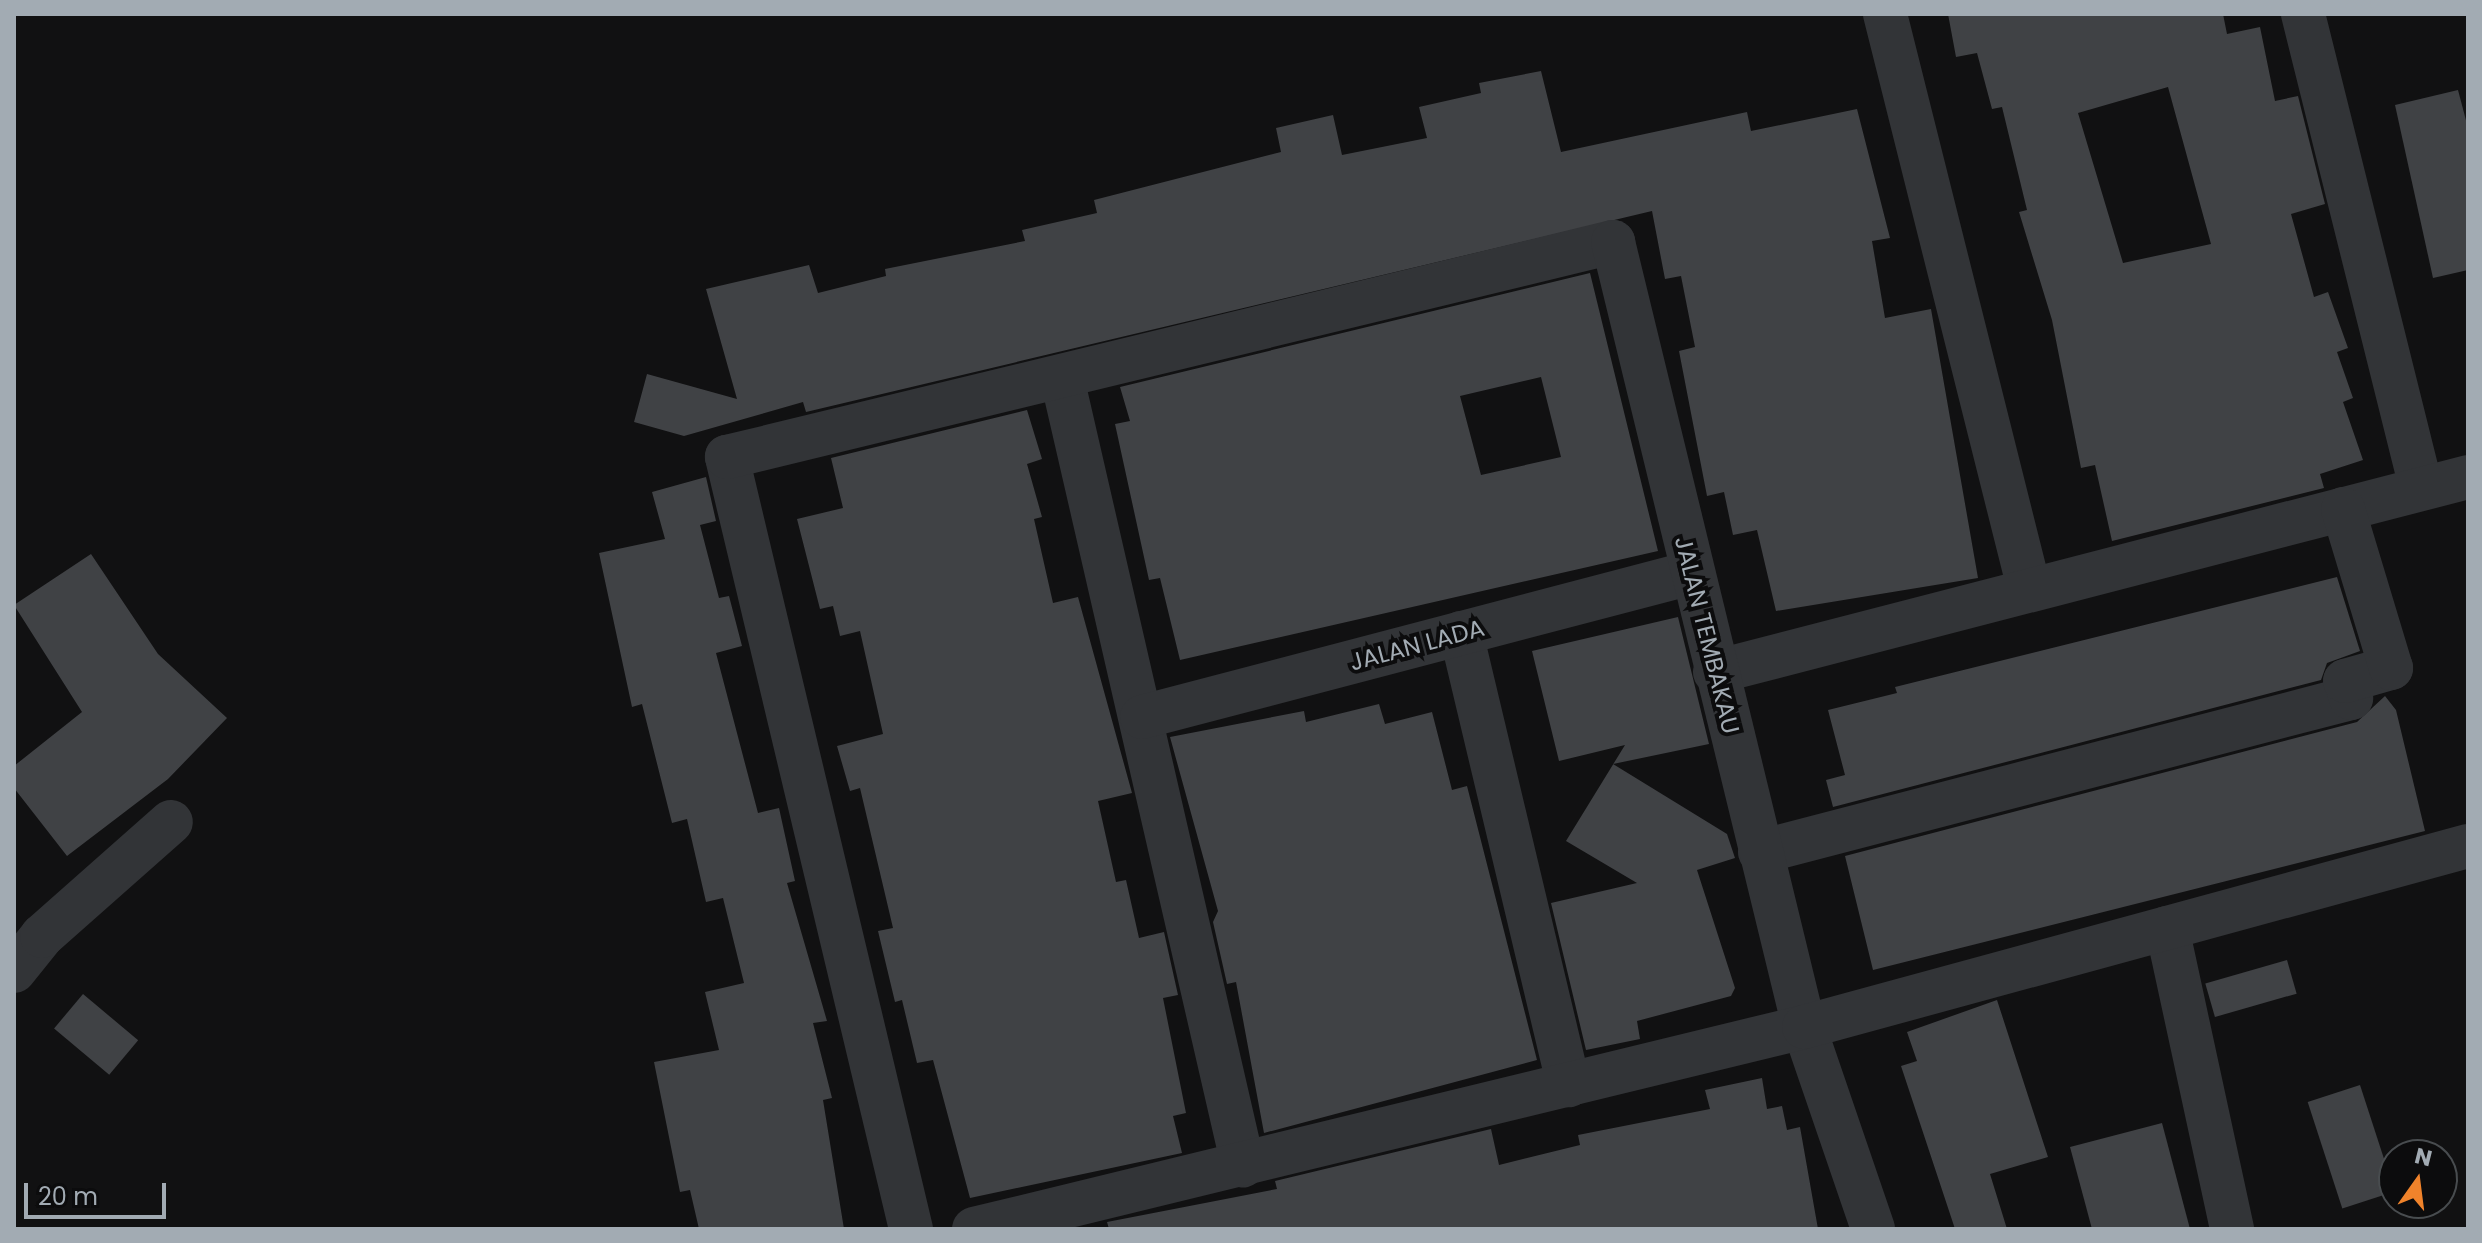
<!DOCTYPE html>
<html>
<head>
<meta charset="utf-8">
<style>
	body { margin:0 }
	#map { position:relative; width:2482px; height:1243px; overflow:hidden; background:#111112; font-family:Poppins,sans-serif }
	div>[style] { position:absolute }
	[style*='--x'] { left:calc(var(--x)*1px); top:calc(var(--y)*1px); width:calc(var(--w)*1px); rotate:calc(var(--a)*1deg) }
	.building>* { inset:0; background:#404245; transform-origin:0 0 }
	.minor>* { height:44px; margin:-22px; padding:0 22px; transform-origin:22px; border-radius:22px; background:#323437 }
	span { translate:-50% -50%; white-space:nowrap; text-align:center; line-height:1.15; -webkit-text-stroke:8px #0c0c0d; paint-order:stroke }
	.street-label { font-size:24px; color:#a2abb3 }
	.frame { position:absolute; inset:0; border:16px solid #a2abb3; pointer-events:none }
	.north { position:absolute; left:2378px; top:1139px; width:80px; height:80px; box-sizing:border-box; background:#0c0c0d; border:2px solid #484c4f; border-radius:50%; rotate:14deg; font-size:22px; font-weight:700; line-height:32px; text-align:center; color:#a2abb3 }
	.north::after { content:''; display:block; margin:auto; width:28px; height:36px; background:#f0832b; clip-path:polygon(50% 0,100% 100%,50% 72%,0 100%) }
	.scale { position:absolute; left:24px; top:1183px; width:142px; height:36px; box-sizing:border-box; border:4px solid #a2abb3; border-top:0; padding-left:10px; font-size:24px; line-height:28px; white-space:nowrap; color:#a2abb3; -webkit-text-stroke:6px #0c0c0d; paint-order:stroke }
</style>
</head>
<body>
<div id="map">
	<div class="building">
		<div style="clip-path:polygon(evenodd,1948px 14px,2223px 14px,2227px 34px,2260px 27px,2275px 101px,2298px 96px,2325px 204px,2291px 214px,2314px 297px,2328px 292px,2348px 348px,2337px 352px,2353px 398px,2343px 402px,2363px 460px,2320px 474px,2324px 488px,2112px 541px,2095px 465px,2081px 468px,2052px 320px,2019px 212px,2027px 210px,2002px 107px,1992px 109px,1977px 53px,1956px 57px,1948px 14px,2168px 87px,2211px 244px,2123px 263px,2078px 113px,2168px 87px)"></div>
		<div style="clip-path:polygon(1541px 71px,1561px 152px,1747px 112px,1751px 131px,1857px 109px,1890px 238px,1872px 241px,1885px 318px,1931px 309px,1978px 578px,1776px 611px,1757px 530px,1733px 535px,1724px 492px,1707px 496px,1679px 351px,1695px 347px,1681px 276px,1665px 279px,1652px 211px,806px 412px,803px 402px,684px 436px,634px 422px,647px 374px,737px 399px,706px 289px,809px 265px,818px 293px,886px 276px,885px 269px,1025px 241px,1022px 230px,1097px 213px,1094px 200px,1281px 152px,1276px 128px,1333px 115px,1342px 155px,1427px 138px,1419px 107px,1481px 93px,1479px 83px)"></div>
		<div style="clip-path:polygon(2458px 90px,2468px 128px,2468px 270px,2433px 278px,2395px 105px)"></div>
		<div style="clip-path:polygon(evenodd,1590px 273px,1658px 551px,1180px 660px,1160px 578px,1149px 580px,1115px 424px,1130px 421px,1120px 387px,1590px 273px,1541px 377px,1561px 457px,1481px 475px,1460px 396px,1541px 377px)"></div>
		<div style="clip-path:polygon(1027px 410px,1042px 459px,1027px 464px,1042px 517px,1034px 519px,1053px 603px,1078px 597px,1132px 793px,1098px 801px,1116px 882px,1126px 880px,1139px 938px,1164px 932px,1178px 995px,1163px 998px,1186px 1113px,1173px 1116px,1182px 1153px,970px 1198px,933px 1060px,917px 1063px,902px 1000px,895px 1002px,878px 931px,893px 928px,860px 788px,850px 791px,837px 746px,883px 734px,860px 631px,840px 636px,833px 606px,820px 609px,797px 519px,843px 508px,831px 458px)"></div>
		<div style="clip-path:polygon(706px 477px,716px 521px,700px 525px,719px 598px,729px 596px,742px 646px,716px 653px,758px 813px,779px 808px,795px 881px,787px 883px,827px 1021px,813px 1023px,832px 1098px,823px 1100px,844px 1229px,699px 1229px,690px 1190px,680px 1192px,654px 1062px,719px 1050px,705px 992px,744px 983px,723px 898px,706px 902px,687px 819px,672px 823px,642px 704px,632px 707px,599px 553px,665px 539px,652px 492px)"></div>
		<div style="clip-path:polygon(91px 554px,158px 654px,227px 718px,168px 779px,67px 856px,14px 788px,14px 766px,82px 712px,14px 605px)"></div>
		<div style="clip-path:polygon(2337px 577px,2360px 651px,2327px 663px,2321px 680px,1833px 807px,1826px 780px,1845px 775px,1828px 710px,1897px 693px,1895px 687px)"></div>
		<div style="clip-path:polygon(1678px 617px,1709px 744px,1613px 764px,1727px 834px,1735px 858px,1697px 870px,1735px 988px,1731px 996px,1637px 1021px,1640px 1039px,1586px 1050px,1551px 903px,1637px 883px,1566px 841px,1625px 745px,1559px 761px,1532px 651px)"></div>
		<div style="clip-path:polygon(2385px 696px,2396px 710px,2425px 831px,1873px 970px,1845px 856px,2357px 722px)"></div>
		<div style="clip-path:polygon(1379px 704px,1385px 724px,1432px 712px,1452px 790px,1467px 786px,1537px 1060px,1264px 1133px,1236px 982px,1227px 984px,1213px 922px,1218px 911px,1170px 737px,1304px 711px,1306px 722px)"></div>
		<div style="left:2287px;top:960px;width:35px;height:85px;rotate:74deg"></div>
		<div style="left:83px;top:994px;width:72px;height:45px;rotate:40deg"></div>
		<div style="clip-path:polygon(1997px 1000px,2048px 1157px,1990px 1174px,2007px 1229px,1955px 1229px,1901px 1066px,1917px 1061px,1907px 1032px)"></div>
		<div style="clip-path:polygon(1762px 1078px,1767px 1109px,1782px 1106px,1787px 1130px,1800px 1127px,1818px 1229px,1109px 1229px,1107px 1222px,1277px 1189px,1275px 1181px,1491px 1129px,1499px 1165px,1580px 1145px,1578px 1135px,1710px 1109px,1705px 1090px)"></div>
		<div style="left:2360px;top:1085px;width:112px;height:55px;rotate:72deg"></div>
		<div style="clip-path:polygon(2162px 1123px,2190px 1229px,2092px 1229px,2070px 1147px)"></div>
	</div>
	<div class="minor">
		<div style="--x:1885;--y:14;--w:592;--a:75.92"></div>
		<div style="--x:2303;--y:14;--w:488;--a:76"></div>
		<div style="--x:1062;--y:378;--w:808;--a:77.05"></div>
		<div style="--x:1461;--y:633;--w:465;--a:76.6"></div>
		<div style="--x:1715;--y:672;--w:778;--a:-14.52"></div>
		<div style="--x:1142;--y:717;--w:568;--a:-14.7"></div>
		<div style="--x:1760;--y:852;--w:611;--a:-14.61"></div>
		<div style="--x:2351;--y:698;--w:18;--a:-109"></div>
		<div style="--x:2345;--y:681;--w:48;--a:-15.8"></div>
		<div style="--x:2391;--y:668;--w:166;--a:-106.8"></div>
		<div style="--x:2167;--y:928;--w:308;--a:77.8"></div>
		<div style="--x:14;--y:971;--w:45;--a:-51.3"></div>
		<div style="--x:42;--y:936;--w:172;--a:-41.5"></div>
		<div style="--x:911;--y:1229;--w:794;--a:-103.41"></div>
		<div style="--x:727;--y:457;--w:912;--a:-13.64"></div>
		<div style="--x:1613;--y:242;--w:808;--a:76.32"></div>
		<div style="--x:1804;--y:1027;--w:213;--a:71.1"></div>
		<div style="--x:974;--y:1229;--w:854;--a:-13.68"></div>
		<div style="--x:1804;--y:1027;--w:688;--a:-15.25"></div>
	</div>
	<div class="street-label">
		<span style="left:1707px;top:635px;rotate:76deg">JALAN TEMBAKAU</span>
		<span style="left:1417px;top:645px;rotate:-15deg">JALAN LADA</span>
	</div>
	<div class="frame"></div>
	<div class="north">N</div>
	<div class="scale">20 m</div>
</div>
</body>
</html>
